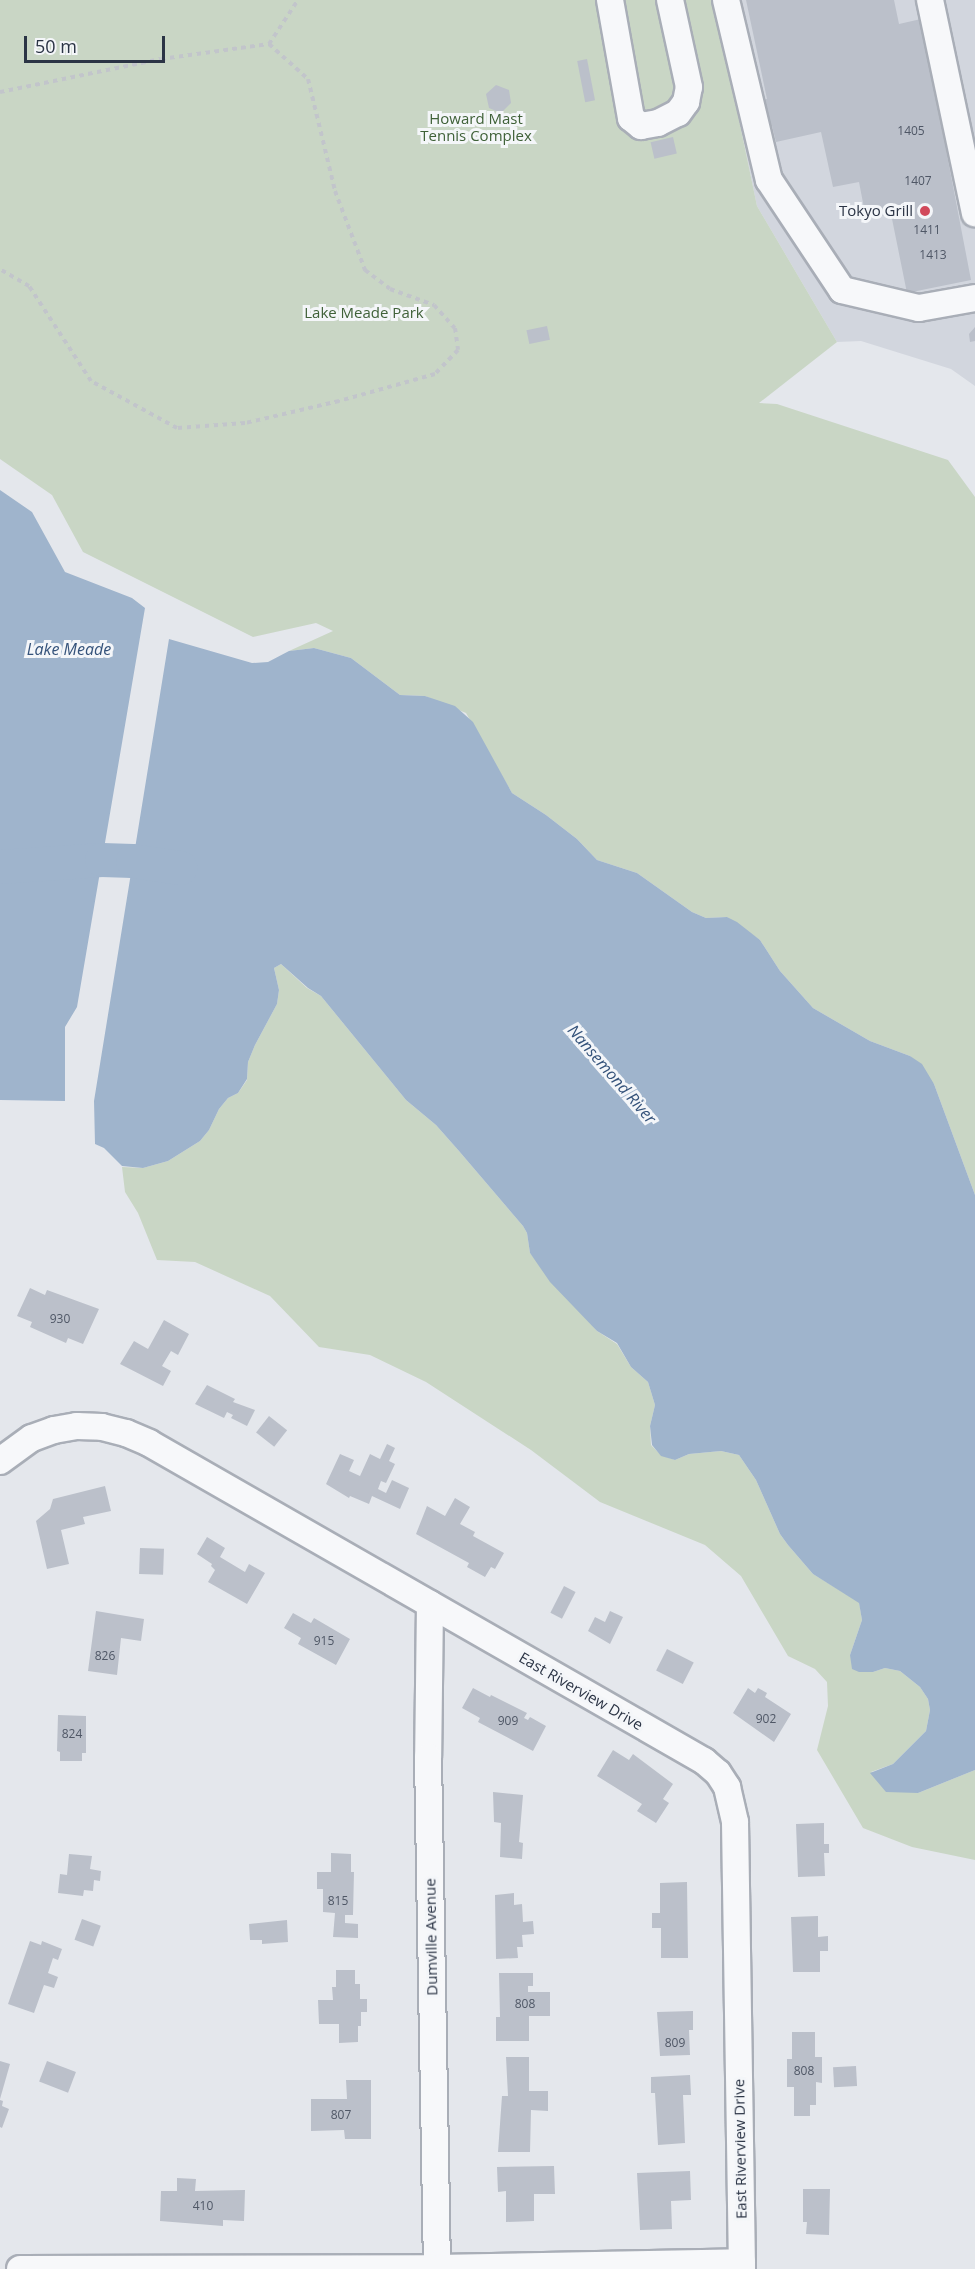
<!DOCTYPE html>
<html>
<head>
<meta charset="utf-8">
<style>
	body { margin:0 }
	#map { position:relative; width:975px; height:2269px; overflow:hidden; background:#e4e7ec; font-family:"Open Sans",sans-serif }
	div>[style] { position:absolute }
	[style*='--x'] { left:calc(var(--x)*1px); top:calc(var(--y)*1px); width:calc(var(--w)*1px); rotate:calc(var(--a)*1deg) }
	.built>* { inset:0; background:#d2d6de }
	.green>* { inset:0; background:#c9d6c5 }
	.water>* { inset:0; background:#9fb4cc }
	.river>* { height:34px; margin:-17px; padding:0 17px; transform-origin:17px; border-radius:17px; background:#9fb4cc }
	.building>* { inset:0; background:#bbc0ca; transform-origin:0 0 }
	.path>* { height:4px; margin-top:-2px; transform-origin:0; background:repeating-linear-gradient(90deg,#c2c5cb 0 4.5px,transparent 0 9px) }
	.roads { filter:drop-shadow(2px 0 #a9aeb7) drop-shadow(-2px 0 #a9aeb7) drop-shadow(0 2px #a9aeb7) drop-shadow(0 -2px #a9aeb7) }
	.minor>* { height:26px; margin:-13px; padding:0 13px; transform-origin:13px; border-radius:13px; background:#f7f8fa }
	.dots>* { width:16px; height:16px; translate:-50% -50%; box-sizing:border-box; border:3px solid #f4f6f9; border-radius:50% }
	span { translate:-50% -50%; white-space:nowrap; text-align:center; line-height:1.15; -webkit-text-stroke:6px #f4f6f9; paint-order:stroke }
	.number-label { font-size:12px; color:#4f5766 }
	.number-label span { -webkit-text-stroke-width:0 }
	.park-label { font-size:15px; color:#3f6138 }
	.poi-label { font-size:15px; color:#2b3445 }
	.right { translate:-100% -50%; text-align:right }
	.street-label { font-size:15px; color:#2b3445 }
	.water-label { font-size:16px; color:#34527a; font-style:italic }
	.scale { position:absolute; left:24px; top:36px; width:141px; height:27px; box-sizing:border-box; border:3px solid #2b3445; border-top:0; padding-left:8px; font-size:18px; line-height:21px; white-space:nowrap; color:#2b3445; -webkit-text-stroke:4px #f4f6f9; paint-order:stroke }
</style>
</head>
<body>
<div id="map">
	<div class="built">
		<div style="clip-path:polygon(714px 0,975px 0,975px 386px,951px 369px,861px 341px,837px 342px,757px 206px)"></div>
	</div>
	<div class="green">
		<div style="clip-path:polygon(0 0,714px 0,757px 206px,837px 342px,759px 403px,777px 404px,948px 460px,975px 497px,975px 1195px,934px 1084px,910px 1056px,870px 1041px,813px 1008px,780px 971px,760px 940px,727px 917px,706px 918px,692px 912px,637px 873px,597px 860px,577px 839px,546px 815px,512px 793px,466px 713px,425px 696px,400px 695px,351px 658px,314px 648px,289px 651px,333px 631px,316px 623px,253px 637px,83px 552px,52px 495px,0 459px)"></div>
		<div style="clip-path:polygon(281px 964px,307px 988px,321px 996px,406px 1100px,436px 1125px,459px 1151px,523px 1226px,527px 1233px,530px 1253px,597px 1331px,617px 1344px,631px 1367px,648px 1382px,655px 1405px,650px 1426px,651px 1445px,661px 1455px,675px 1460px,689px 1454px,721px 1451px,739px 1455px,756px 1480px,780px 1534px,788px 1545px,813px 1574px,859px 1602px,862px 1620px,850px 1655px,873px 1672px,885px 1668px,900px 1671px,920px 1687px,928px 1699px,930px 1710px,926px 1731px,893px 1764px,871px 1772px,918px 1793px,975px 1770px,975px 1860px,912px 1847px,863px 1828px,817px 1750px,828px 1706px,827px 1682px,815px 1669px,788px 1656px,741px 1576px,705px 1545px,600px 1502px,531px 1450px,426px 1382px,370px 1355px,319px 1347px,270px 1296px,195px 1262px,157px 1260px,138px 1213px,125px 1192px,122px 1167px,143px 1168px,168px 1161px,200px 1141px,209px 1130px,219px 1109px,228px 1098px,238px 1093px,247px 1080px,248px 1062px,255px 1045px,277px 1004px,279px 990px,274px 968px)"></div>
	</div>
	<div class="water">
		<div style="clip-path:polygon(0 490px,32px 512px,65px 572px,132px 598px,145px 608px,77px 1007px,65px 1027px,65px 1101px,0 1100px)"></div>
		<div style="clip-path:polygon(169px 639px,252px 663px,268px 662px,289px 651px,314px 648px,351px 658px,400px 695px,425px 696px,455px 706px,473px 722px,512px 793px,546px 815px,577px 839px,597px 860px,637px 873px,692px 912px,706px 918px,727px 917px,737px 922px,760px 940px,780px 971px,813px 1008px,870px 1041px,910px 1056px,922px 1064px,934px 1084px,975px 1195px,975px 1770px,918px 1793px,886px 1792px,870px 1773px,893px 1764px,926px 1731px,930px 1710px,928px 1699px,920px 1687px,900px 1671px,885px 1668px,873px 1672px,859px 1672px,852px 1669px,850px 1655px,862px 1620px,859px 1603px,813px 1574px,788px 1545px,780px 1534px,756px 1480px,739px 1455px,721px 1451px,689px 1454px,675px 1460px,661px 1456px,652px 1445px,650px 1426px,655px 1405px,648px 1382px,631px 1367px,617px 1343px,597px 1331px,550px 1282px,530px 1253px,527px 1233px,523px 1226px,459px 1151px,436px 1125px,406px 1100px,321px 996px,308px 988px,281px 964px,274px 968px,279px 990px,277px 1004px,255px 1045px,248px 1062px,247px 1079px,238px 1093px,228px 1098px,219px 1109px,209px 1130px,200px 1141px,168px 1161px,143px 1168px,122px 1166px,104px 1148px,95px 1144px,94px 1101px)"></div>
	</div>
	<div class="river">
		<div style="--x:0;--y:867;--w:102;--a:-3.9"></div>
		<div style="--x:102;--y:860;--w:31;--a:2"></div>
		<div style="--x:133;--y:861;--w:48;--a:8.5"></div>
	</div>
	<div class="building">
		<div style="clip-path:polygon(746px 0,894px 0,899px 24px,921px 19px,971px 280px,907px 293px,891px 214px,875px 217px,873px 206px,864px 208px,859px 182px,833px 187px,821px 132px,776px 142px,772px 126px,763px 128px,758px 101px,767px 99px)"></div>
		<div style="left:587px;top:59px;width:42px;height:10px;rotate:79deg"></div>
		<div style="clip-path:polygon(496px 85px,509px 90px,511px 103px,501px 113px,489px 108px,486px 94px)"></div>
		<div style="left:673px;top:137px;width:17px;height:23px;rotate:77deg"></div>
		<div style="left:547px;top:326px;width:14px;height:21px;rotate:78deg"></div>
		<div style="clip-path:polygon(975px 327px,975px 341px,970px 342px,969px 334px)"></div>
		<div style="clip-path:polygon(30px 1288px,45px 1295px,47px 1290px,99px 1309px,83px 1344px,68px 1338px,66px 1343px,30px 1327px,32px 1322px,17px 1316px)"></div>
		<div style="clip-path:polygon(164px 1320px,189px 1334px,178px 1355px,171px 1351px,162px 1366px,171px 1371px,163px 1386px,120px 1364px,134px 1341px,148px 1349px)"></div>
		<div style="clip-path:polygon(207px 1385px,235px 1399px,233px 1402px,255px 1410px,247px 1426px,231px 1418px,233px 1415px,227px 1412px,224px 1418px,195px 1404px)"></div>
		<div style="left:269px;top:1416px;width:23px;height:21px;rotate:38deg"></div>
		<div style="clip-path:polygon(387px 1444px,395px 1448px,389px 1461px,395px 1464px,386px 1483px,381px 1481px,378px 1489px,386px 1493px,392px 1480px,409px 1488px,400px 1509px,372px 1496px,369px 1504px,350px 1496px,349px 1498px,326px 1484px,340px 1454px,354px 1460px,349px 1471px,360px 1476px,370px 1454px,380px 1459px)"></div>
		<div style="clip-path:polygon(105px 1486px,111px 1511px,83px 1517px,85px 1524px,61px 1530px,69px 1564px,47px 1569px,36px 1521px,50px 1509px,53px 1499px)"></div>
		<div style="clip-path:polygon(455px 1498px,470px 1507px,460px 1524px,475px 1532px,473px 1536px,504px 1553px,495px 1569px,491px 1567px,485px 1577px,467px 1567px,469px 1563px,416px 1534px,427px 1506px,445px 1516px)"></div>
		<div style="clip-path:polygon(207px 1537px,225px 1548px,220px 1557px,245px 1572px,249px 1564px,265px 1573px,247px 1604px,208px 1582px,215px 1570px,211px 1566px,212px 1564px,197px 1554px)"></div>
		<div style="left:140px;top:1548px;width:24px;height:26px;rotate:2deg"></div>
		<div style="left:564px;top:1586px;width:13px;height:30px;rotate:27deg"></div>
		<div style="clip-path:polygon(96px 1611px,144px 1619px,141px 1641px,121px 1638px,117px 1675px,88px 1671px)"></div>
		<div style="clip-path:polygon(610px 1611px,623px 1617px,610px 1644px,588px 1631px,595px 1617px,605px 1622px)"></div>
		<div style="clip-path:polygon(293px 1613px,311px 1623px,314px 1618px,350px 1639px,336px 1665px,298px 1644px,301px 1638px,284px 1628px)"></div>
		<div style="left:667px;top:1649px;width:30px;height:24px;rotate:27deg"></div>
		<div style="clip-path:polygon(473px 1688px,490px 1697px,491px 1695px,527px 1713px,524px 1718px,528px 1720px,530px 1717px,546px 1726px,533px 1751px,478px 1722px,480px 1718px,462px 1708px)"></div>
		<div style="clip-path:polygon(748px 1688px,755px 1693px,758px 1688px,767px 1693px,765px 1697px,791px 1714px,774px 1742px,733px 1713px)"></div>
		<div style="clip-path:polygon(58px 1715px,86px 1716px,86px 1753px,82px 1753px,82px 1761px,60px 1761px,60px 1752px,57px 1751px)"></div>
		<div style="clip-path:polygon(613px 1750px,629px 1760px,633px 1754px,673px 1784px,663px 1799px,669px 1803px,656px 1823px,637px 1811px,642px 1804px,597px 1776px)"></div>
		<div style="clip-path:polygon(493px 1792px,523px 1795px,519px 1842px,523px 1843px,522px 1859px,500px 1857px,501px 1823px,494px 1822px)"></div>
		<div style="clip-path:polygon(824px 1823px,824px 1844px,829px 1844px,829px 1853px,824px 1853px,825px 1876px,798px 1877px,796px 1824px)"></div>
		<div style="clip-path:polygon(331px 1853px,351px 1854px,351px 1872px,354px 1872px,353px 1915px,345px 1915px,345px 1923px,358px 1924px,358px 1938px,333px 1937px,335px 1913px,323px 1912px,323px 1889px,317px 1889px,317px 1872px,331px 1872px)"></div>
		<div style="clip-path:polygon(69px 1854px,92px 1856px,90px 1869px,101px 1871px,100px 1881px,94px 1880px,93px 1891px,84px 1890px,83px 1896px,58px 1893px,60px 1874px,67px 1875px)"></div>
		<div style="clip-path:polygon(687px 1882px,688px 1958px,661px 1958px,661px 1928px,652px 1928px,652px 1913px,660px 1913px,660px 1883px)"></div>
		<div style="clip-path:polygon(514px 1893px,514px 1905px,522px 1904px,523px 1922px,533px 1921px,534px 1934px,522px 1935px,523px 1947px,517px 1947px,518px 1958px,496px 1959px,495px 1895px)"></div>
		<div style="clip-path:polygon(818px 1916px,818px 1937px,828px 1936px,828px 1951px,820px 1951px,820px 1972px,793px 1972px,791px 1917px)"></div>
		<div style="left:82px;top:1919px;width:20px;height:22px;rotate:20deg"></div>
		<div style="clip-path:polygon(287px 1920px,288px 1942px,262px 1944px,262px 1940px,250px 1940px,249px 1924px)"></div>
		<div style="clip-path:polygon(30px 1941px,41px 1945px,42px 1941px,62px 1949px,58px 1960px,53px 1958px,48px 1973px,58px 1977px,54px 1988px,44px 1985px,34px 2013px,8px 2004px)"></div>
		<div style="clip-path:polygon(336px 1970px,355px 1970px,355px 1984px,360px 1984px,360px 1999px,367px 1999px,367px 2012px,361px 2012px,361px 2026px,358px 2026px,358px 2042px,339px 2043px,339px 2024px,319px 2024px,318px 2000px,333px 2000px,332px 1987px,336px 1987px)"></div>
		<div style="clip-path:polygon(499px 1973px,533px 1973px,533px 1986px,528px 1986px,528px 1992px,550px 1992px,550px 2016px,529px 2016px,529px 2041px,496px 2041px,496px 2017px,500px 2017px)"></div>
		<div style="clip-path:polygon(693px 2011px,693px 2030px,689px 2030px,690px 2055px,660px 2056px,657px 2012px)"></div>
		<div style="clip-path:polygon(792px 2032px,815px 2032px,815px 2057px,822px 2057px,822px 2083px,816px 2082px,816px 2105px,810px 2105px,810px 2116px,794px 2116px,794px 2087px,787px 2087px,787px 2059px,792px 2059px)"></div>
		<div style="clip-path:polygon(506px 2057px,529px 2057px,529px 2091px,548px 2091px,548px 2111px,531px 2110px,530px 2152px,498px 2152px,502px 2096px,508px 2096px)"></div>
		<div style="clip-path:polygon(0 2061px,10px 2064px,0 2099px)"></div>
		<div style="left:47px;top:2061px;width:31px;height:22px;rotate:21deg"></div>
		<div style="left:856px;top:2066px;width:20px;height:23px;rotate:87deg"></div>
		<div style="clip-path:polygon(690px 2075px,691px 2095px,683px 2095px,685px 2143px,658px 2145px,655px 2093px,651px 2093px,651px 2077px)"></div>
		<div style="clip-path:polygon(346px 2080px,371px 2080px,371px 2139px,345px 2139px,344px 2130px,311px 2131px,311px 2099px,347px 2099px)"></div>
		<div style="clip-path:polygon(0 2100px,3px 2101px,2px 2106px,9px 2109px,2px 2128px,0 2127px)"></div>
		<div style="clip-path:polygon(554px 2166px,555px 2194px,534px 2194px,534px 2221px,506px 2222px,506px 2191px,498px 2192px,497px 2167px)"></div>
		<div style="clip-path:polygon(690px 2171px,691px 2200px,671px 2201px,672px 2229px,640px 2230px,637px 2173px)"></div>
		<div style="clip-path:polygon(177px 2178px,196px 2179px,195px 2191px,245px 2190px,244px 2221px,223px 2220px,223px 2226px,160px 2221px,161px 2191px,177px 2191px)"></div>
		<div style="clip-path:polygon(803px 2189px,830px 2189px,829px 2235px,806px 2234px,807px 2222px,803px 2222px)"></div>
	</div>
	<div class="path">
		<div style="--x:269;--y:44;--w:53;--a:-56.6"></div>
		<div style="--x:0;--y:92;--w:164;--a:-11.6"></div>
		<div style="--x:161;--y:59;--w:109;--a:-7.9"></div>
		<div style="--x:269;--y:44;--w:52;--a:41.9"></div>
		<div style="--x:308;--y:79;--w:115;--a:76.4"></div>
		<div style="--x:335;--y:191;--w:85;--a:69.2"></div>
		<div style="--x:365;--y:270;--w:31;--a:37"></div>
		<div style="--x:390;--y:289;--w:47;--a:20"></div>
		<div style="--x:434;--y:305;--w:31;--a:48"></div>
		<div style="--x:455;--y:328;--w:22;--a:82"></div>
		<div style="--x:458;--y:350;--w:33;--a:134"></div>
		<div style="--x:435;--y:374;--w:100;--a:164.3"></div>
		<div style="--x:339;--y:401;--w:97;--a:166.8"></div>
		<div style="--x:245;--y:423;--w:68;--a:175.8"></div>
		<div style="--x:177;--y:428;--w:98;--a:-151.3"></div>
		<div style="--x:91;--y:381;--w:113;--a:-123.1"></div>
		<div style="--x:29;--y:286;--w:34;--a:-150"></div>
	</div>
	<div class="roads">
		<div class="minor">
			<div style="--x:610;--y:0;--w:120;--a:79.9"></div>
			<div style="--x:631;--y:118;--w:13;--a:39"></div>
			<div style="--x:641;--y:126;--w:17;--a:-10"></div>
			<div style="--x:658;--y:123;--w:22;--a:-27"></div>
			<div style="--x:678;--y:113;--w:14;--a:-54"></div>
			<div style="--x:686;--y:102;--w:15;--a:-79"></div>
			<div style="--x:689;--y:87;--w:89;--a:-102.3"></div>
			<div style="--x:726;--y:0;--w:185;--a:76.6"></div>
			<div style="--x:769;--y:180;--w:132;--a:56.4"></div>
			<div style="--x:842;--y:290;--w:79;--a:13.2"></div>
			<div style="--x:919;--y:308;--w:57;--a:-10.1"></div>
			<div style="--x:930;--y:0;--w:218;--a:78.1"></div>
			<div style="--x:0;--y:1461;--w:39;--a:-36"></div>
			<div style="--x:32;--y:1438;--w:23;--a:-20"></div>
			<div style="--x:54;--y:1430;--w:23;--a:-10"></div>
			<div style="--x:77;--y:1426;--w:25;--a:2"></div>
			<div style="--x:102;--y:1427;--w:25;--a:14"></div>
			<div style="--x:126;--y:1433;--w:25;--a:23"></div>
			<div style="--x:149;--y:1443;--w:640;--a:29.81"></div>
			<div style="--x:704;--y:1761;--w:18;--a:41"></div>
			<div style="--x:718;--y:1773;--w:17;--a:57"></div>
			<div style="--x:727;--y:1787;--w:36;--a:77"></div>
			<div style="--x:735;--y:1822;--w:447;--a:89.1"></div>
			<div style="--x:430;--y:1604;--w:153;--a:90.7"></div>
			<div style="--x:428;--y:1757;--w:512;--a:88.99"></div>
			<div style="--x:20;--y:2269;--w:417;--a:-0.1"></div>
			<div style="--x:437;--y:2268;--w:305;--a:-1.1"></div>
		</div>
	</div>
	<div class="dots">
		<div style="left:925px;top:211px;background:#d1495b"></div>
	</div>
	<div class="number-label">
		<span style="left:911px;top:131px">1405</span>
		<span style="left:918px;top:181px">1407</span>
		<span style="left:927px;top:230px">1411</span>
		<span style="left:933px;top:255px">1413</span>
		<span style="left:60px;top:1319px">930</span>
		<span style="left:324px;top:1641px">915</span>
		<span style="left:105px;top:1656px">826</span>
		<span style="left:766px;top:1719px">902</span>
		<span style="left:508px;top:1721px">909</span>
		<span style="left:72px;top:1734px">824</span>
		<span style="left:338px;top:1901px">815</span>
		<span style="left:525px;top:2004px">808</span>
		<span style="left:675px;top:2043px">809</span>
		<span style="left:804px;top:2071px">808</span>
		<span style="left:341px;top:2115px">807</span>
		<span style="left:203px;top:2206px">410</span>
	</div>
	<div class="park-label">
		<span style="left:476px;top:127px">Howard Mast<br>Tennis Complex</span>
		<span style="left:364px;top:313px">Lake Meade Park</span>
	</div>
	<div class="poi-label">
		<span class="right" style="left:913px;top:211px">Tokyo Grill</span>
	</div>
	<div class="street-label">
		<span style="left:581px;top:1691px;rotate:30deg">East Riverview Drive</span>
		<span style="left:431px;top:1937px;rotate:-91deg">Dumville Avenue</span>
		<span style="left:740px;top:2149px;rotate:-91deg">East Riverview Drive</span>
	</div>
	<div class="water-label">
		<span style="left:69px;top:649px">Lake Meade</span>
		<span style="left:612px;top:1074px;rotate:49deg">Nansemond River</span>
	</div>
	<div class="scale">50 m</div>
</div>
</body>
</html>
